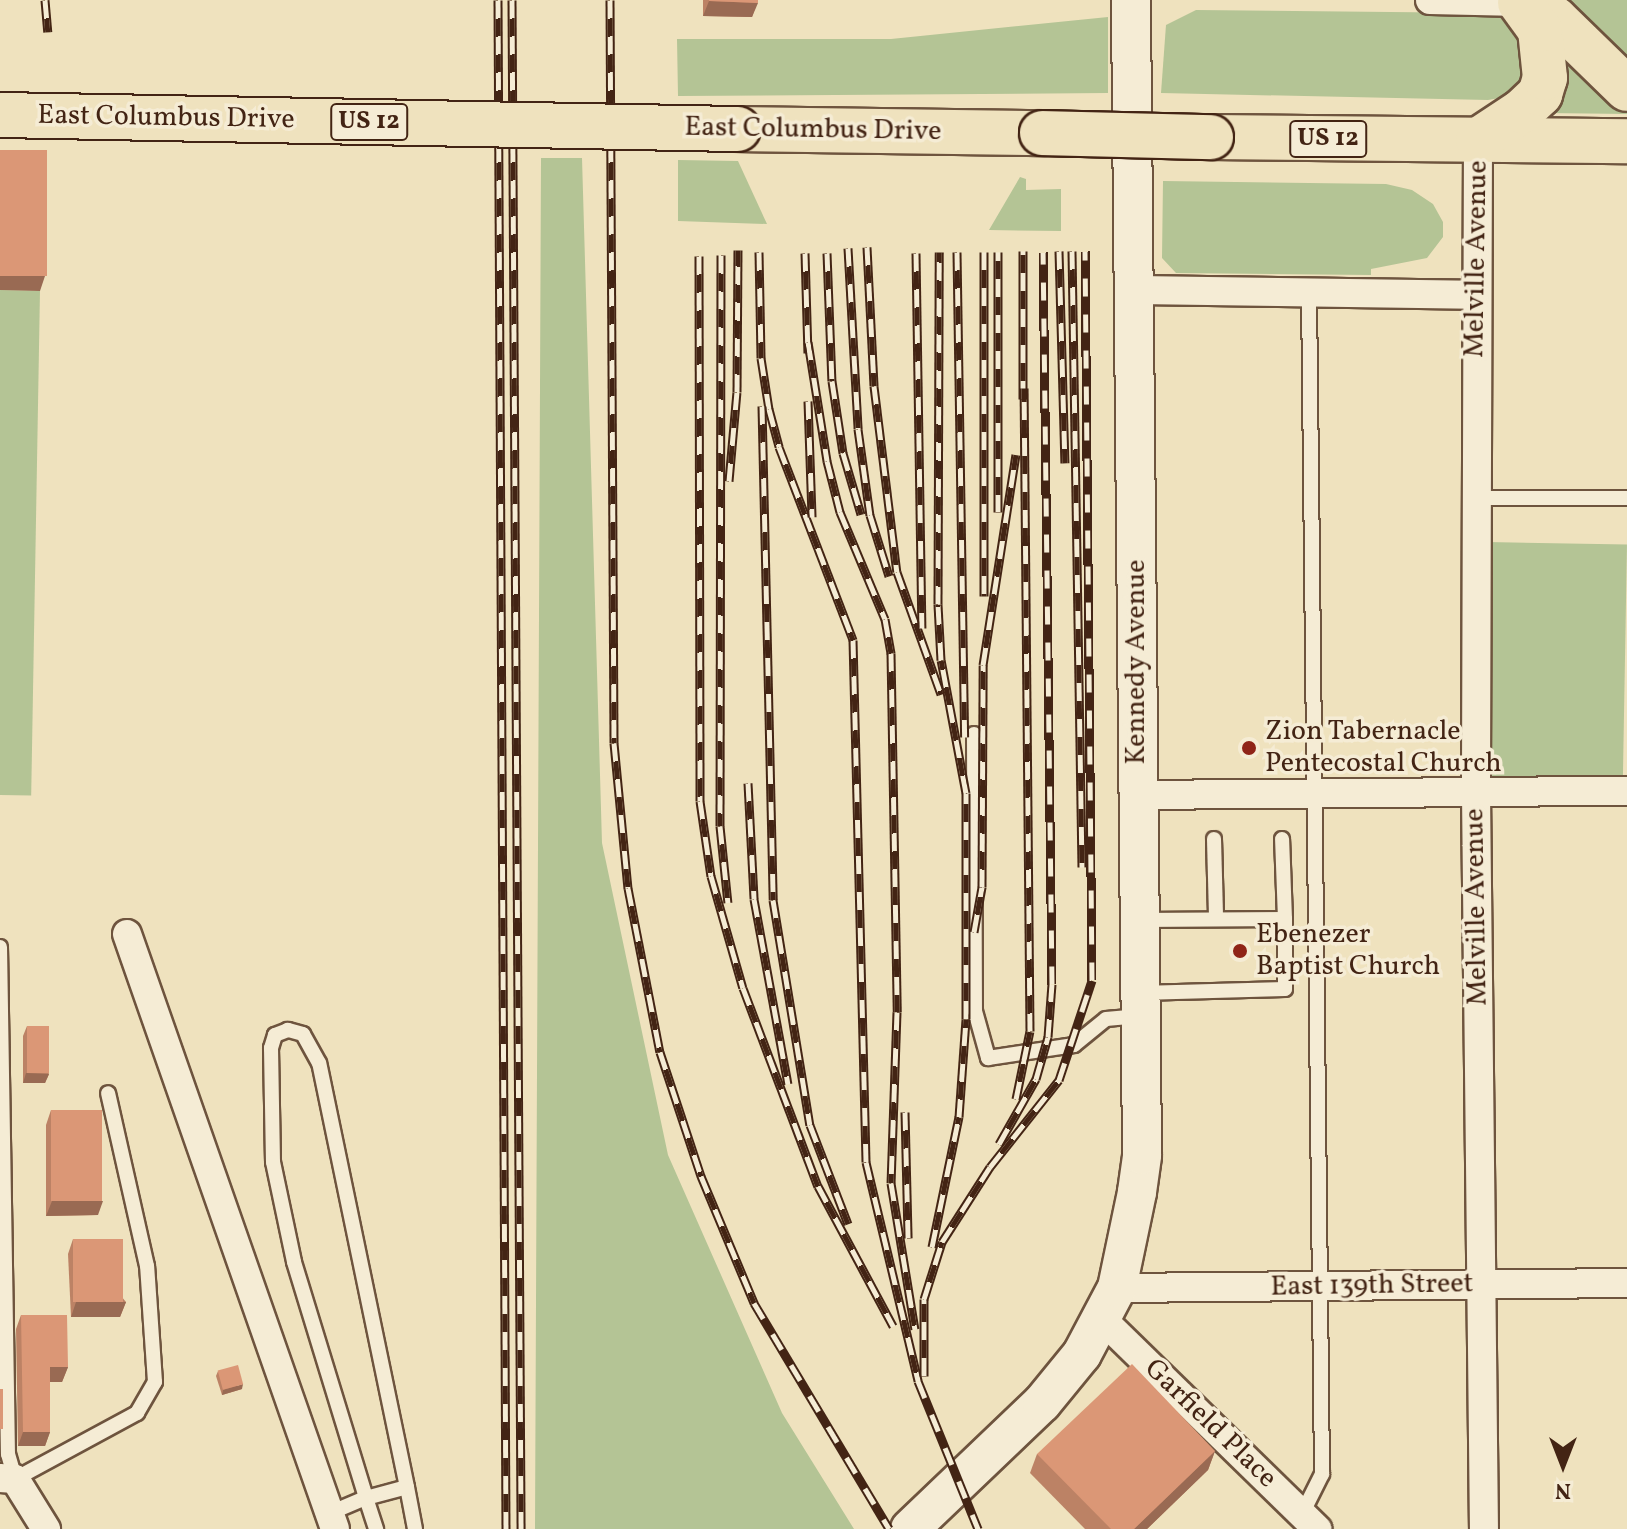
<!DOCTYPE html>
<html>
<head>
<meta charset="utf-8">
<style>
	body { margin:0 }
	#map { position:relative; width:1627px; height:1529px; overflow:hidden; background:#efe2be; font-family:Vollkorn,serif }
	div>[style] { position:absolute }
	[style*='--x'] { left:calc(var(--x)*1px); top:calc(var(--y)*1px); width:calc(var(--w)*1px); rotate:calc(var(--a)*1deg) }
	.green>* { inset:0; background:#b4c495; transform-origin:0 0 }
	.roads { filter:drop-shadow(2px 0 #6e543e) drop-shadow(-2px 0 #6e543e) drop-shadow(0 2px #6e543e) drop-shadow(0 -2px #6e543e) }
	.service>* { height:14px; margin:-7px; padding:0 7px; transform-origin:7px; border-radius:7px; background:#f5ecd5 }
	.minor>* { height:28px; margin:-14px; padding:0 14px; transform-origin:14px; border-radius:14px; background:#f5ecd5 }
	.secondary>* { height:38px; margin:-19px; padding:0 19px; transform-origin:19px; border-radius:19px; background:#f5ecd5 }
	.primary>* { height:44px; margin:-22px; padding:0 22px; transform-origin:22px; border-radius:22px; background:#efe2be }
	.rail>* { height:9px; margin-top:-4.5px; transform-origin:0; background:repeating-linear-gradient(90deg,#f5ecd5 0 18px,#432414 0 36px); box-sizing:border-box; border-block:2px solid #432414 }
	.bridges { filter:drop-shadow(2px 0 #432414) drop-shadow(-2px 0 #432414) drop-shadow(0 2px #432414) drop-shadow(0 -2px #432414) }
	.primary-bridge>* { height:44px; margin:-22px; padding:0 22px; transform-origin:22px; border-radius:22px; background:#efe2be }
	.wall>* { inset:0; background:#bc8265 }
	.shaded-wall>* { inset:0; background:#996a53 }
	.building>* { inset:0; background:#db9776; transform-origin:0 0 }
	.dots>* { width:22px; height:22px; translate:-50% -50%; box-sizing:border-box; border:4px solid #f5ecd5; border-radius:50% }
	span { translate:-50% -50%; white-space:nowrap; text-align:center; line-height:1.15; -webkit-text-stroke:7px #f5ecd5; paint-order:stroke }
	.shield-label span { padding:2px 6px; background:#f5ecd5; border:2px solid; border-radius:6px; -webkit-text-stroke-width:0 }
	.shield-label { font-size:26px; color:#432414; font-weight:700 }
	.street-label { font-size:28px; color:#432414 }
	.poi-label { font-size:28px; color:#432414 }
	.left { translate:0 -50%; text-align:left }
	.north { position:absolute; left:1523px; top:1425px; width:80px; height:80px; -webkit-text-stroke:6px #f5ecd5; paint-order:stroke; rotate:180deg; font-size:22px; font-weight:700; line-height:32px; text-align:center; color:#432414 }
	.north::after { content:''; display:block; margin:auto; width:28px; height:36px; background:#432414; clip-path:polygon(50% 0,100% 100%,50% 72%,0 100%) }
</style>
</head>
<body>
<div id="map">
	<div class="green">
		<div style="clip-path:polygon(1553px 0,1627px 0,1627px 69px)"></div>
		<div style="clip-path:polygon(1196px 10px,1487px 13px,1508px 18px,1525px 32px,1525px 79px,1505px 97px,1488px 100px,1161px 93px,1166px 25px)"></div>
		<div style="clip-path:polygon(1108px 17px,1108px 93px,678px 96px,677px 39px,891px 39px)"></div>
		<div style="clip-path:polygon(1568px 53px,1627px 111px,1627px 114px,1545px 113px,1566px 79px)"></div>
		<div style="clip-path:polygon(541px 158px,582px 158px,602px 843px,668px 1155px,782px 1413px,854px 1529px,535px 1529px)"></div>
		<div style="clip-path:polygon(678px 160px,738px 161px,767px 224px,678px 221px)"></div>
		<div style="clip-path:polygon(1020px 177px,1026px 179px,1026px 190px,1061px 189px,1061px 231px,989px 230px)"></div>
		<div style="clip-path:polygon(1163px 181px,1386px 184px,1412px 190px,1433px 204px,1443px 222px,1443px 237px,1427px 258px,1371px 269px,1371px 275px,1176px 273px,1162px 258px)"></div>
		<div style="left:0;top:290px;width:40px;height:505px;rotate:1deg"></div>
		<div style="left:1487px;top:542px;width:140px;height:235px;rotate:1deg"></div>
	</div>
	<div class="roads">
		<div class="service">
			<div style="--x:1475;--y:498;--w:152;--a:0"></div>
			<div style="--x:974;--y:734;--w:277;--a:89.8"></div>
			<div style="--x:975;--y:1011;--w:49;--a:74.5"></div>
			<div style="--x:988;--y:1058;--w:87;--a:-8.6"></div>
			<div style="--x:1074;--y:1045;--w:41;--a:-39.1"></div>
			<div style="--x:1106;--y:1019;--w:34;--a:-5"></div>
			<div style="--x:1214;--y:839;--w:79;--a:88.5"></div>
			<div style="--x:1140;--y:920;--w:145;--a:-0.4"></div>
			<div style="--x:1285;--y:919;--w:80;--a:-92.1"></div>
			<div style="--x:0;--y:947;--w:507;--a:89.1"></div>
			<div style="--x:8;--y:1454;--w:26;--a:74"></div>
			<div style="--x:15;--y:1479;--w:139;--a:-28.4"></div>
			<div style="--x:137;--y:1413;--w:36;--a:-60"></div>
			<div style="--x:155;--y:1382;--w:116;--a:-93.9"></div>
			<div style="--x:147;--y:1266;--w:177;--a:-102.7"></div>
			<div style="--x:1140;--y:993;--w:145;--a:-1.6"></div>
			<div style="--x:1285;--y:989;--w:70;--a:-90"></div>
			<div style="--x:407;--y:1487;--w:43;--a:79.2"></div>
			<div style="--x:330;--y:1513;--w:39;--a:-23"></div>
			<div style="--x:366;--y:1498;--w:42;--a:-15"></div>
			<div style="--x:407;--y:1487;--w:433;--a:-101.7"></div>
			<div style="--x:319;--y:1063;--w:33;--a:-119"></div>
			<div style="--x:303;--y:1034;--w:16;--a:-165"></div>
			<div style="--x:288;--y:1030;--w:14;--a:159"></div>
			<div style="--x:275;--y:1035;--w:14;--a:107"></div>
			<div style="--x:271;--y:1048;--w:114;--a:89"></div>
			<div style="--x:273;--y:1162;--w:102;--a:78.1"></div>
			<div style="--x:294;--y:1262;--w:247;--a:73"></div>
			<div style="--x:366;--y:1498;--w:33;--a:72"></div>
			<div style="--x:1302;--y:1514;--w:45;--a:-63.4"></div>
			<div style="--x:1322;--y:1474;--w:1181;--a:-90.63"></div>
		</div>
		<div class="minor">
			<div style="--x:1430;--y:0;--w:90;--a:1.3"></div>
			<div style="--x:1478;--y:140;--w:653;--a:90.18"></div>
			<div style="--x:1476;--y:793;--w:736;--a:89.38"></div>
			<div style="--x:1134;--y:290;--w:341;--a:0.8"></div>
			<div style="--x:1138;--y:795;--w:489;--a:-0.5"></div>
			<div style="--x:127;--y:934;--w:630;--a:70.73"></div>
			<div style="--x:1117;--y:1288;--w:510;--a:-0.56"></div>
			<div style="--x:1102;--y:1319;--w:301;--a:44.3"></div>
			<div style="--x:0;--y:1478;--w:15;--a:4"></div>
			<div style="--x:15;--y:1479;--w:59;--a:58.2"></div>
		</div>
		<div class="secondary">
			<div style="--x:910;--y:1529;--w:182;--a:-43.7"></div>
			<div style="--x:1042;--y:1403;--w:63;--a:-50.8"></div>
			<div style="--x:1082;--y:1354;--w:75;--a:-62.1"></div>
			<div style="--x:1117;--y:1288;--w:98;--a:-78.2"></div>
			<div style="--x:1137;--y:1192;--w:37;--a:-82"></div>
			<div style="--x:1142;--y:1155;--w:1155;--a:-90.55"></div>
		</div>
		<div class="primary">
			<div style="--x:1525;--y:4;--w:34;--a:27"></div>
			<div style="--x:1555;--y:19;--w:100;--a:44.2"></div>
			<div style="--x:738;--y:129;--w:304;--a:0.8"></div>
			<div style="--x:1211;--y:137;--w:416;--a:0.6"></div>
			<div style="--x:1478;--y:140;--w:53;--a:-33.4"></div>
			<div style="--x:1522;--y:111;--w:25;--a:-43"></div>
			<div style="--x:1540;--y:94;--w:17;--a:-73"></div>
			<div style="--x:1545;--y:78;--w:48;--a:-95.9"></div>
			<div style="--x:1540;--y:30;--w:34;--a:-126"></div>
		</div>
	</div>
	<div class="rail">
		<div style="--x:45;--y:0;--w:32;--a:85"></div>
		<div style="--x:498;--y:0;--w:1529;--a:89.7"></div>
		<div style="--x:512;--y:0;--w:1529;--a:89.66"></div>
		<div style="--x:610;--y:0;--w:743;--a:89.69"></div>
		<div style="--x:614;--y:743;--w:146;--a:84.5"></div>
		<div style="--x:628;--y:888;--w:167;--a:79"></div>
		<div style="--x:660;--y:1052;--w:131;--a:71.7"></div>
		<div style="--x:701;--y:1176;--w:138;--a:67.3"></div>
		<div style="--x:754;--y:1303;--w:263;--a:59.1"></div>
		<div style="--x:867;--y:247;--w:139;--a:87.1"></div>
		<div style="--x:874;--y:386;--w:187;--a:83"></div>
		<div style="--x:897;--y:572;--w:130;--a:70.2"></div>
		<div style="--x:848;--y:248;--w:181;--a:86.8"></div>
		<div style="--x:858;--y:429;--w:87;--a:82.1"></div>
		<div style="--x:870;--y:515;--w:64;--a:72.7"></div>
		<div style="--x:1059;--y:251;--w:212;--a:88.4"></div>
		<div style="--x:1072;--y:251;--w:616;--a:89.07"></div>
		<div style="--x:759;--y:252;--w:106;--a:88.9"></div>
		<div style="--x:761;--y:358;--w:52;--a:81.1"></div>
		<div style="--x:769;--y:409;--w:39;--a:75"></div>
		<div style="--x:779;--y:447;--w:207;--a:69"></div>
		<div style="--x:853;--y:640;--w:522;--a:88.57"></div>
		<div style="--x:866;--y:1162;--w:225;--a:76.6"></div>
		<div style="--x:918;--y:1381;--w:160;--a:67.9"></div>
		<div style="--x:957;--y:252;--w:485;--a:89.1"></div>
		<div style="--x:984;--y:252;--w:344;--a:90"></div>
		<div style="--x:805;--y:253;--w:100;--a:88.3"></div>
		<div style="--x:827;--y:253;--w:128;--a:87.8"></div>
		<div style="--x:832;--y:381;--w:73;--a:81.3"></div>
		<div style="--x:843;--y:453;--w:64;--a:73.6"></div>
		<div style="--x:916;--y:253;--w:375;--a:89.1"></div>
		<div style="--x:721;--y:255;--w:571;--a:90.1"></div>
		<div style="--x:720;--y:826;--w:77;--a:84.1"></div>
		<div style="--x:699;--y:256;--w:545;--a:89.89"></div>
		<div style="--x:700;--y:801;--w:76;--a:81.7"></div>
		<div style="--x:711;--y:876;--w:116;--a:74.1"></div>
		<div style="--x:743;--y:988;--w:212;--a:69.3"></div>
		<div style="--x:818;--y:1186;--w:159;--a:61.8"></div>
		<div style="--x:808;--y:342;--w:121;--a:80.9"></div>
		<div style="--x:827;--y:461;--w:53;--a:75.7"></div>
		<div style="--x:840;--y:512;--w:116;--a:67.2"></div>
		<div style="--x:885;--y:619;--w:35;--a:80"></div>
		<div style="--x:891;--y:653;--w:359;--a:89"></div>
		<div style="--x:897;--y:1012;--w:171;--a:92"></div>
		<div style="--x:891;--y:1183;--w:148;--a:80.7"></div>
		<div style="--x:1023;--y:399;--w:148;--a:-90"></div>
		<div style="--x:808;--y:401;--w:116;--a:88"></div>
		<div style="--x:762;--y:406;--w:494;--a:88.7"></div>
		<div style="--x:773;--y:900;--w:228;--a:80.7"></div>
		<div style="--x:810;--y:1125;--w:106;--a:69"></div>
		<div style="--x:729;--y:481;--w:89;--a:-84.9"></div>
		<div style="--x:737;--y:392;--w:142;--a:-89.6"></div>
		<div style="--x:998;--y:512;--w:260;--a:-90"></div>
		<div style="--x:748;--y:783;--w:116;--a:87"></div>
		<div style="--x:754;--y:899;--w:188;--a:79.6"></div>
		<div style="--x:974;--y:932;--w:46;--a:-79.9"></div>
		<div style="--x:982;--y:887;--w:222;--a:-89.7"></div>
		<div style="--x:983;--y:665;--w:213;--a:-81.1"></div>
		<div style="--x:1016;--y:1099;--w:69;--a:-78.4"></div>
		<div style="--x:1030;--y:1031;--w:643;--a:-90.53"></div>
		<div style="--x:905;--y:1112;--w:126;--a:88.6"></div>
		<div style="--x:999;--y:1144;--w:75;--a:-60.4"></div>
		<div style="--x:1036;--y:1079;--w:44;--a:-74.1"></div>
		<div style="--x:1048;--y:1037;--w:53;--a:-85.7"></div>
		<div style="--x:1052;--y:984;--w:732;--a:-90.7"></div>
		<div style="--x:932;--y:1247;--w:133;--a:-78.3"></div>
		<div style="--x:959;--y:1117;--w:98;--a:-85.9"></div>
		<div style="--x:966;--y:1019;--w:226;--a:-90"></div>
		<div style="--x:966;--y:793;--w:135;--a:-100.6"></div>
		<div style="--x:941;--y:660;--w:56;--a:-93.1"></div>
		<div style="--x:938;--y:604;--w:352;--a:-89.8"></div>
		<div style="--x:924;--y:1376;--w:77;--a:-90"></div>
		<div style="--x:924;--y:1299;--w:60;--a:-72.5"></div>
		<div style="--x:942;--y:1242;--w:89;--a:-57.4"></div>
		<div style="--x:990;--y:1167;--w:111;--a:-51.6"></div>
		<div style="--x:1059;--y:1080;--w:105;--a:-71.7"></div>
		<div style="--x:1092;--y:980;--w:729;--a:-90.55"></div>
	</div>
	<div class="bridges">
		<div class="primary-bridge">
			<div style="--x:0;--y:115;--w:738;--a:1.09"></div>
			<div style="--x:1042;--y:133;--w:169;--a:1.4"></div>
		</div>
	</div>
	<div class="wall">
		<div style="clip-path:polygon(703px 0,758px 0,752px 17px,703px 16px)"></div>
		<div style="clip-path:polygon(27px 1026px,49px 1074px,45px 1083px,23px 1083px,23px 1036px)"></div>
		<div style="clip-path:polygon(51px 1110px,98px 1215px,46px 1216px,46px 1125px)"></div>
		<div style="clip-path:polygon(73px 1239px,126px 1302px,120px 1317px,71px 1317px,68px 1254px)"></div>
		<div style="clip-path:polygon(21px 1315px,68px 1367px,62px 1382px,50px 1382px,50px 1432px,45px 1446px,18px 1446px,16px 1329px)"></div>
		<div style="clip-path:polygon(218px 1371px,242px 1389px,222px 1395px,216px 1376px)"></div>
		<div style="clip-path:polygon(1215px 1451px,1208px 1470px,1147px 1529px,1085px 1529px,1030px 1473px,1037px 1454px)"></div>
	</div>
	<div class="shaded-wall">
		<div style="clip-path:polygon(709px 1px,758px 3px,752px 17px,703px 16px)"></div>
		<div style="clip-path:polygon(0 276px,45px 276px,40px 291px,0 290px)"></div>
		<div style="clip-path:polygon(26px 1073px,49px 1074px,45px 1083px,23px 1083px)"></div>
		<div style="clip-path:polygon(52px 1201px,103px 1201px,98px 1215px,46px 1216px)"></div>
		<div style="clip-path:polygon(76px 1302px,126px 1302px,120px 1317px,71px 1317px)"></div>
		<div style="clip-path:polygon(50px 1367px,68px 1367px,62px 1382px,45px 1382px)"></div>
		<div style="clip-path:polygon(243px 1384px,242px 1389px,222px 1395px,223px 1390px)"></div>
		<div style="clip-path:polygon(23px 1432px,50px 1432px,45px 1446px,18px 1446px)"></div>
		<div style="clip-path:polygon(1215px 1451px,1208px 1470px,1147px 1529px,1134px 1529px)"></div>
	</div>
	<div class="building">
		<div style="clip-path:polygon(709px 0,758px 0,758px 3px,709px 1px)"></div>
		<div style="left:0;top:150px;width:47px;height:126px"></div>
		<div style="left:27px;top:1026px;width:22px;height:47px"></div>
		<div style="left:51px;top:1110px;width:51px;height:91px"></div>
		<div style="left:73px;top:1239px;width:50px;height:63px"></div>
		<div style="clip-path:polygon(21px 1315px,67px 1315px,68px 1367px,50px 1367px,50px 1432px,23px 1432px)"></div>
		<div style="clip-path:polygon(1132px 1364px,1215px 1451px,1134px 1529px,1111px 1529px,1037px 1454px)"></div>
		<div style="left:238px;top:1365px;width:20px;height:21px;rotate:75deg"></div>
		<div style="left:0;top:1389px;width:3px;height:40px"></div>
	</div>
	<div class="dots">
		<div style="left:1249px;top:748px;background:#8f2418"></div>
		<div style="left:1240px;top:951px;background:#8f2418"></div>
	</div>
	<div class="shield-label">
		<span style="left:369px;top:122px">US 12</span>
		<span style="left:1328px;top:139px">US 12</span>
	</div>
	<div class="street-label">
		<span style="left:166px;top:118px;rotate:1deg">East Columbus Drive</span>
		<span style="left:813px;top:130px;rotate:1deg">East Columbus Drive</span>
		<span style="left:1477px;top:259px;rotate:-89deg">Melville Avenue</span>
		<span style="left:1137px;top:662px;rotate:-90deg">Kennedy Avenue</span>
		<span style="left:1477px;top:907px;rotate:-91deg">Melville Avenue</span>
		<span style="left:1372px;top:1286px;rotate:-1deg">East 139th Street</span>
		<span style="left:1210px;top:1424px;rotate:44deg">Garfield Place</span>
	</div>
	<div class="poi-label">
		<span class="left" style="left:1265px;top:748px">Zion Tabernacle<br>Pentecostal Church</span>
		<span class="left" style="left:1256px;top:951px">Ebenezer<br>Baptist Church</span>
	</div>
	<div class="north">N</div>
</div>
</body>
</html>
